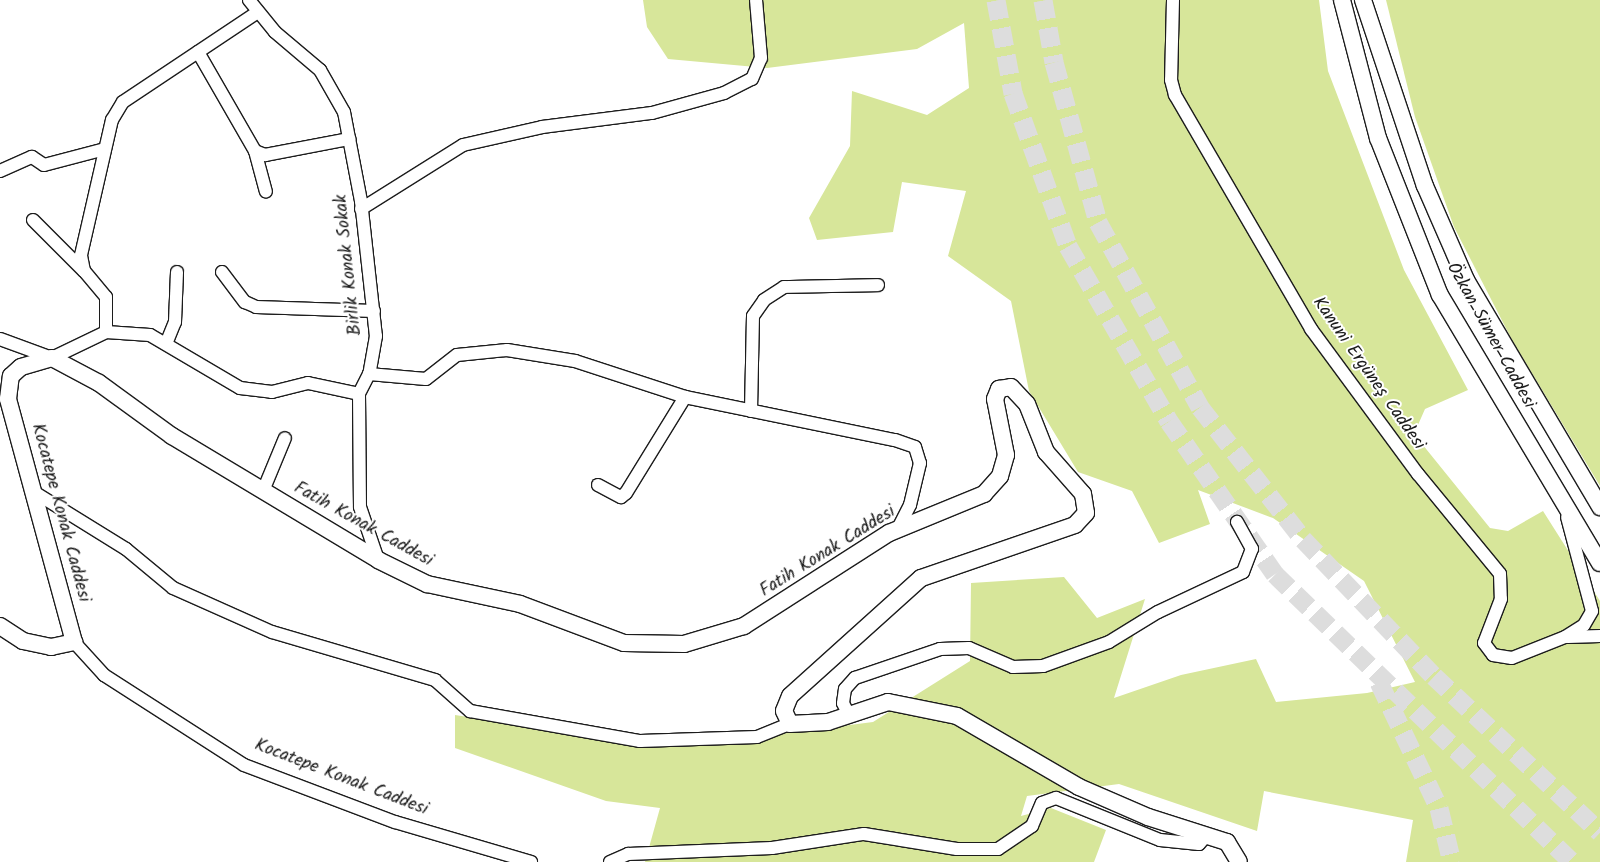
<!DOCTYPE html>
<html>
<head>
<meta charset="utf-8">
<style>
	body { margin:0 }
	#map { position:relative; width:1600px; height:862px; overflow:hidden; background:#fff; font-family:Kalam,sans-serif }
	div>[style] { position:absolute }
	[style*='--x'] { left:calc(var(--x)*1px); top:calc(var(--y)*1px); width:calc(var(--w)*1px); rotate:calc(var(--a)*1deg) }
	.green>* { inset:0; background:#d7e69a }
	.highway-tunnel>* { height:19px; margin-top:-9.5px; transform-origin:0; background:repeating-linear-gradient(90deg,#ddd 0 19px,transparent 0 28px) }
	.roads { filter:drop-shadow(1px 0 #1c1c1c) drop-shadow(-1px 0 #1c1c1c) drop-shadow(0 1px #1c1c1c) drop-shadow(0 -1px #1c1c1c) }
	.minor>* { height:12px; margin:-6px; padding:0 6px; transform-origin:6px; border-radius:6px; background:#fff }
	.major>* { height:16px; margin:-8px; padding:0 8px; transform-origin:8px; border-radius:8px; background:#fff }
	span { translate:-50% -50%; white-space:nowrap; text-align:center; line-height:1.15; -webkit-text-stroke:4px #fff; paint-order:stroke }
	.street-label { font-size:18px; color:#1c1c1c }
</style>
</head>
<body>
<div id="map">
	<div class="green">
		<div style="clip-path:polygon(643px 0,1319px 0,1328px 71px,1404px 270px,1468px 390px,1425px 409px,1414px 434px,1490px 528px,1508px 531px,1543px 511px,1600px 601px,1600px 862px,1406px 862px,1413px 820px,1264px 791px,1257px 831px,1119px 784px,1027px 796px,1021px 816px,1051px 808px,1106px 830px,1094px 862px,645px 862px,660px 808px,606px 801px,455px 748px,455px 715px,585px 735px,757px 737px,873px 722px,970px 661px,971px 583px,1064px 577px,1097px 618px,1145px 599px,1114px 698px,1181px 675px,1256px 659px,1276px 702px,1367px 693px,1415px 682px,1364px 581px,1273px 518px,1198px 490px,1210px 524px,1159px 543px,1132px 491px,1078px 472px,1029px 391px,1011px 301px,948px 256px,966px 191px,902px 182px,893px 232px,817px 240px,809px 218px,850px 146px,852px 91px,927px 115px,969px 88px,964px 23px,917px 49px,767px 68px,668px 59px,647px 27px)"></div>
		<div style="clip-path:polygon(1386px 0,1600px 0,1600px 486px,1512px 340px,1454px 227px,1415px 117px)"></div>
	</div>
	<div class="highway-tunnel">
		<div style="--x:996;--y:0;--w:95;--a:79.6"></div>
		<div style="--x:1013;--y:93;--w:163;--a:70.2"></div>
		<div style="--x:1068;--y:246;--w:202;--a:60"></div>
		<div style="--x:1169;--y:421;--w:186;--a:55.3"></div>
		<div style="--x:1275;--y:574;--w:414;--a:44.1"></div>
		<div style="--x:1043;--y:0;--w:63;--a:79.9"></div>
		<div style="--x:1054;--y:62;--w:166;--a:74.6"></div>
		<div style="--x:1098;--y:222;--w:211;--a:61.1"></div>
		<div style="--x:1200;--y:407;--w:167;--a:52"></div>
		<div style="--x:1303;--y:539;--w:190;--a:46.3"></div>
		<div style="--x:1434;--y:676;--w:228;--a:43.2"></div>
		<div style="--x:1379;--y:682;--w:140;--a:64.5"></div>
		<div style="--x:1439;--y:808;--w:56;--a:76.5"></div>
	</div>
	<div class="roads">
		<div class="minor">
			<div style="--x:249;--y:0;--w:41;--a:50.9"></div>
			<div style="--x:275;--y:32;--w:59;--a:40.2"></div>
			<div style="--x:320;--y:70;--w:48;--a:60.3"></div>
			<div style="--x:344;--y:112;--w:91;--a:79.2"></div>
			<div style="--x:361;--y:201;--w:136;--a:83.7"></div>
			<div style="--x:376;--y:336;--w:39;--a:100"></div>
			<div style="--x:369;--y:374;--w:22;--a:117"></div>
			<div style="--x:359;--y:394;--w:113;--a:89.5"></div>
			<div style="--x:360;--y:507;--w:56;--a:71.2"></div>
			<div style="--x:1173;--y:0;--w:80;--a:91.4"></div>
			<div style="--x:1171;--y:80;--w:16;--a:75"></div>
			<div style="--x:1175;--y:95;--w:271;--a:59.8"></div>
			<div style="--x:1311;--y:329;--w:180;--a:53.6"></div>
			<div style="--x:1418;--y:474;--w:129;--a:50.6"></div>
			<div style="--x:1500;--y:574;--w:25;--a:88"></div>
			<div style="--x:1501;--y:599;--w:47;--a:111.1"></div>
			<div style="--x:1484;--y:643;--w:15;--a:53"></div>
			<div style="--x:1493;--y:655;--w:19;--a:9"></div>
			<div style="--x:1512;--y:658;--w:57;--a:-21.6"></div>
			<div style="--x:1565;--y:637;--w:22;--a:-32"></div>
			<div style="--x:1584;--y:625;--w:16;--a:-60"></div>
			<div style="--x:1592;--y:611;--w:97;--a:-104.9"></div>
			<div style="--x:198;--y:52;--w:114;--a:60.1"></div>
			<div style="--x:255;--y:151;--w:11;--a:22"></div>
			<div style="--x:265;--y:155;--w:86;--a:-10.8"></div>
			<div style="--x:255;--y:151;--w:42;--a:75"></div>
			<div style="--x:0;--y:171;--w:35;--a:-24"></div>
			<div style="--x:32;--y:157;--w:14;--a:34"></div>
			<div style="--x:44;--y:165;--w:63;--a:-14.7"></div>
			<div style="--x:361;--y:209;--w:120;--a:-32.1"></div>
			<div style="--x:463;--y:145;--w:81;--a:-12.8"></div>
			<div style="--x:542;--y:127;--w:111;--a:-7.3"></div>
			<div style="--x:652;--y:113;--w:75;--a:-15.5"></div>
			<div style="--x:724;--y:93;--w:31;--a:-27"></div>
			<div style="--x:752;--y:79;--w:23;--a:-67"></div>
			<div style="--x:761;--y:58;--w:58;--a:-94.9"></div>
			<div style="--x:33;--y:220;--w:72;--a:45"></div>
			<div style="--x:222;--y:272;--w:38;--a:53"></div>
			<div style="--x:245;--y:302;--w:12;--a:24"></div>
			<div style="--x:256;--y:307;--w:118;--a:1.9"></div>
			<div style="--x:106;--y:332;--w:44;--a:3.9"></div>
			<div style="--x:150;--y:335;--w:104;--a:30.5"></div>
			<div style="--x:240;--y:388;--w:32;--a:7"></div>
			<div style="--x:272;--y:392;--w:37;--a:-14"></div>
			<div style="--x:308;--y:383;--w:52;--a:12.2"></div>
			<div style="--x:0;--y:339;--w:55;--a:20.1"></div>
			<div style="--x:52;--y:358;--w:60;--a:-25.7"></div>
			<div style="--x:106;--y:332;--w:35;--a:-90"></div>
			<div style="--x:106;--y:297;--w:34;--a:-130"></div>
			<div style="--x:84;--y:271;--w:16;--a:-101"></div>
			<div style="--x:81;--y:255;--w:139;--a:-77.1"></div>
			<div style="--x:112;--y:120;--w:21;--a:-59"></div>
			<div style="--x:123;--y:102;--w:162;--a:-33.7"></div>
			<div style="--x:166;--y:344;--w:24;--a:-68"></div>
			<div style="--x:175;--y:322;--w:50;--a:-87.7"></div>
			<div style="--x:369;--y:374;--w:57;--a:5"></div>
			<div style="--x:426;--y:379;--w:39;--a:-38"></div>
			<div style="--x:457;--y:355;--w:50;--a:-5.7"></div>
			<div style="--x:507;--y:350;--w:69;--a:9.2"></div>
			<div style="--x:575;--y:361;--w:116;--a:18.1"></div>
			<div style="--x:685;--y:397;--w:214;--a:11.6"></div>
			<div style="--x:895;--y:440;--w:21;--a:19"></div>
			<div style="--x:915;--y:447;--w:17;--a:73"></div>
			<div style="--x:920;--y:463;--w:43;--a:103.4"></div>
			<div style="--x:910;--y:505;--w:27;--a:117"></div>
			<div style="--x:751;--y:411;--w:95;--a:-88.8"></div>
			<div style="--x:753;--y:316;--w:19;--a:-55"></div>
			<div style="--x:764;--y:300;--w:24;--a:-33"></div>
			<div style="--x:784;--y:287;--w:94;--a:-1.2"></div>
			<div style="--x:598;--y:485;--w:26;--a:28"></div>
			<div style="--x:621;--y:497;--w:6;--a:-39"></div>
			<div style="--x:626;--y:493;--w:113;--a:-58.4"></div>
			<div style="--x:263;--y:491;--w:57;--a:-67.5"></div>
			<div style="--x:34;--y:492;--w:108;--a:31.8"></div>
			<div style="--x:126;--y:549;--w:61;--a:39.7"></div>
			<div style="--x:173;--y:588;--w:108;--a:24"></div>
			<div style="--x:272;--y:632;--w:170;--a:16.4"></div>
			<div style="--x:435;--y:680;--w:47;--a:41.5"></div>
			<div style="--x:470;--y:711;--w:173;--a:10"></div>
			<div style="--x:640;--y:741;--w:117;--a:-2"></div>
			<div style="--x:757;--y:737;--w:35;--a:-22"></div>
			<div style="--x:1568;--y:637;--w:32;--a:-2"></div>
			<div style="--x:74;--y:642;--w:45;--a:47.7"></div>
			<div style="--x:104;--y:675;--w:166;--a:32.7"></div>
			<div style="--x:244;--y:765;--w:161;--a:20.7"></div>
			<div style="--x:395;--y:822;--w:142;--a:16.4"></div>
			<div style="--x:849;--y:715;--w:13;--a:-117"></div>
			<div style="--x:843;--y:703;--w:14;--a:-82"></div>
			<div style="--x:845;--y:689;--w:15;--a:-48"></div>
			<div style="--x:855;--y:678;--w:90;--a:-18.8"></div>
			<div style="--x:940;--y:649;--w:29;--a:-2"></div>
			<div style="--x:969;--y:648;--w:48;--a:23.4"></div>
			<div style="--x:1013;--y:667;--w:30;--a:-2"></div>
			<div style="--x:1043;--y:666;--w:70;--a:-20"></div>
			<div style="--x:1109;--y:642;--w:57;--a:-31.5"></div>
			<div style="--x:1158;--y:612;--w:94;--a:-25.2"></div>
			<div style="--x:1243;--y:572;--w:25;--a:-69"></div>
			<div style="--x:1252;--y:549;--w:31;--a:-119"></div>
			<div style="--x:610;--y:862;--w:20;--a:-24"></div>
			<div style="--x:628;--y:854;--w:144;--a:-2.4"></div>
			<div style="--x:772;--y:848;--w:93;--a:-8.7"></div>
			<div style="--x:864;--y:834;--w:94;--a:9.2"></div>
			<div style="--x:957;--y:849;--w:41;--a:0"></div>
			<div style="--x:998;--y:849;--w:41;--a:-34.1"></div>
			<div style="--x:1032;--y:826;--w:25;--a:-67"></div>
			<div style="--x:1042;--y:803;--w:15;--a:-20"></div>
			<div style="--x:1056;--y:798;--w:112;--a:22"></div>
			<div style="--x:1160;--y:840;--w:39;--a:6"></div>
			<div style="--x:1199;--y:844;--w:11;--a:-49"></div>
		</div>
		<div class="major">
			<div style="--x:1342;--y:0;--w:143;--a:75.4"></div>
			<div style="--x:1378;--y:138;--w:169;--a:68.5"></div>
			<div style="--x:1440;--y:295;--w:312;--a:59.2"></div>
			<div style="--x:1363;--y:0;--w:196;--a:71.6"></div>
			<div style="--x:1425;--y:186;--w:103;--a:66.4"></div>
			<div style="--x:1466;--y:280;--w:264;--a:59.4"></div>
			<div style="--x:0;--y:626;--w:27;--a:33"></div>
			<div style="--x:23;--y:641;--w:29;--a:12"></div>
			<div style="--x:51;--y:647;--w:24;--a:-12"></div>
			<div style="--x:74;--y:642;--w:252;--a:-105.2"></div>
			<div style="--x:8;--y:399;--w:23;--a:-83"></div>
			<div style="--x:11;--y:376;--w:13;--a:-42"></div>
			<div style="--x:21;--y:367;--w:32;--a:-16"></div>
			<div style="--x:52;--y:358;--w:53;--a:28"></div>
			<div style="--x:99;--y:383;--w:90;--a:36"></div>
			<div style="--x:172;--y:436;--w:240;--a:31"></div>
			<div style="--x:378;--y:560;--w:55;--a:26.1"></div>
			<div style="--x:427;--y:584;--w:95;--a:12.1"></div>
			<div style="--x:520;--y:604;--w:111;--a:20.6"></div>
			<div style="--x:624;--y:643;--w:60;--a:1"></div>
			<div style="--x:684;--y:644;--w:63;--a:-16.7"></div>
			<div style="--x:744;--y:626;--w:172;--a:-32.7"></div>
			<div style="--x:889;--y:533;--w:103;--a:-22.3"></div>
			<div style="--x:984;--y:494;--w:24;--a:-48"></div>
			<div style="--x:1000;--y:476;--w:22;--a:-74"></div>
			<div style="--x:1006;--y:455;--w:57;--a:-101.1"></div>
			<div style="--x:995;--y:399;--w:11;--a:-68"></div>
			<div style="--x:999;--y:389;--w:12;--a:-9"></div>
			<div style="--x:1011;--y:387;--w:23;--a:47"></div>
			<div style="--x:1027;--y:404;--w:52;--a:68.4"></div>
			<div style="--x:1046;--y:452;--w:56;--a:48.6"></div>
			<div style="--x:1083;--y:494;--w:19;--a:81"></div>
			<div style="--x:1086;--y:513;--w:16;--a:133"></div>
			<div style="--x:1075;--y:525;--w:163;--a:161"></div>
			<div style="--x:921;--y:578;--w:176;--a:138"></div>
			<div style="--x:790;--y:696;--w:16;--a:112"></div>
			<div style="--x:784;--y:711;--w:14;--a:65"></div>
			<div style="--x:790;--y:724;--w:38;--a:-3"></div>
			<div style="--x:828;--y:722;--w:63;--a:-18.4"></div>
			<div style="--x:888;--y:702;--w:70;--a:11.5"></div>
			<div style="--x:957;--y:716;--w:141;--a:30.2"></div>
			<div style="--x:1079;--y:787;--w:75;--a:23.5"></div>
			<div style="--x:1148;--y:817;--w:83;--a:17.6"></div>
			<div style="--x:1227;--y:842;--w:23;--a:59"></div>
		</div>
	</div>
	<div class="street-label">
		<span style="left:349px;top:265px;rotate:-96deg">Birlik Konak Sokak</span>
		<span style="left:1490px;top:336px;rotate:61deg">Özkan Sümer Caddesi</span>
		<span style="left:1368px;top:374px;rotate:55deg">Kanuni Ergüneş Caddesi</span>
		<span style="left:60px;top:513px;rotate:75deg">Kocatepe Konak Caddesi</span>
		<span style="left:363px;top:525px;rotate:29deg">Fatih Konak Caddesi</span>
		<span style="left:828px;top:552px;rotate:-32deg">Fatih Konak Caddesi</span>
		<span style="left:341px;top:778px;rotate:21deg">Kocatepe Konak Caddesi</span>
	</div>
</div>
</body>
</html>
